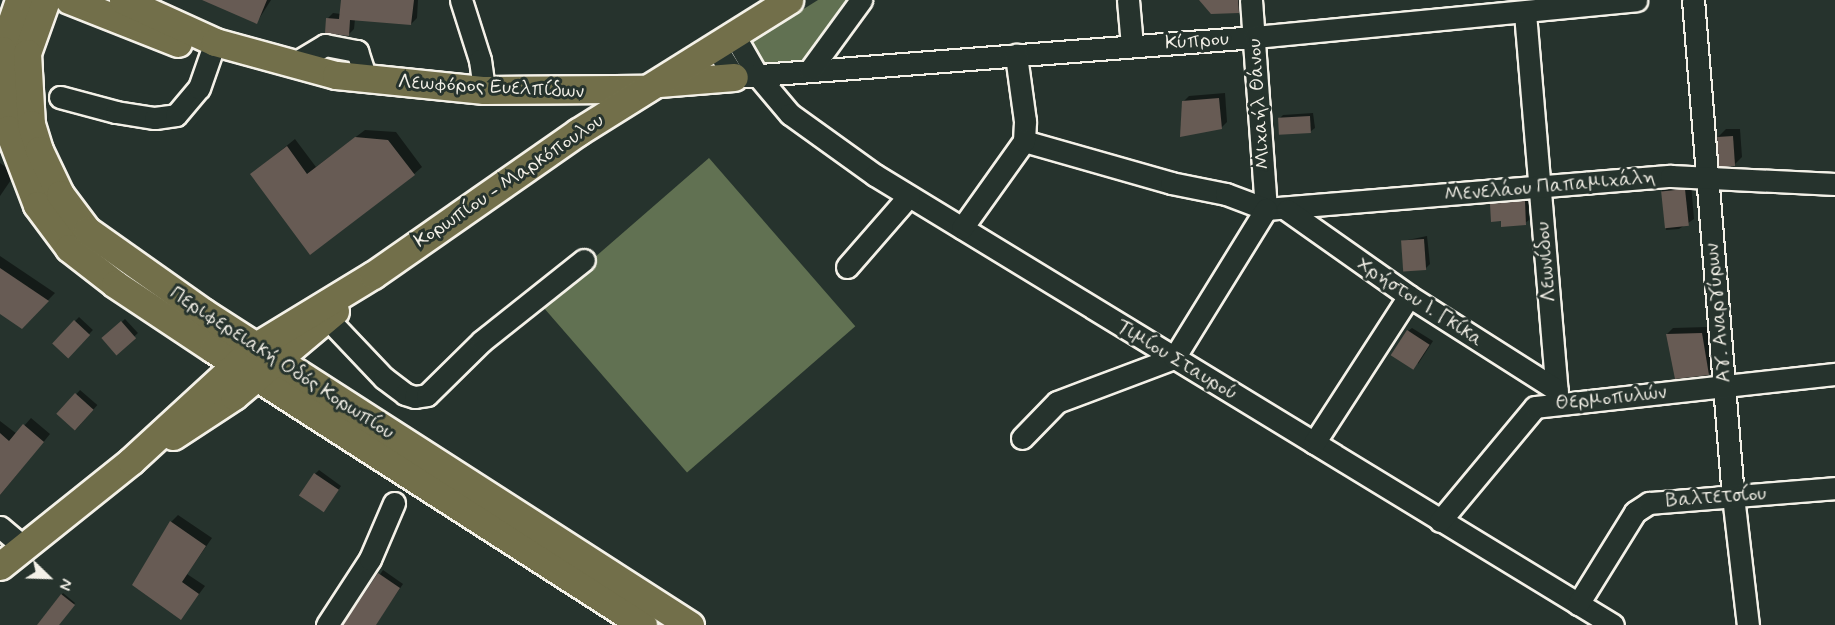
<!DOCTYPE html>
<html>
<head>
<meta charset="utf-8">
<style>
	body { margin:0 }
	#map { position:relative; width:1835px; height:625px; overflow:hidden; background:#26332d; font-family:Mynerve,sans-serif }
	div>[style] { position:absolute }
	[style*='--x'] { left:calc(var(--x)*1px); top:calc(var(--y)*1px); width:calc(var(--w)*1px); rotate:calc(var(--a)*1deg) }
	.green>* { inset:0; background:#617152; transform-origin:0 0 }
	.shadow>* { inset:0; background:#0007; transform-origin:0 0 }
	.building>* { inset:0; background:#675b54; transform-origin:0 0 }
	.roads { filter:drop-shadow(2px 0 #f4f1e8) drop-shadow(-2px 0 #f4f1e8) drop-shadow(0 2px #f4f1e8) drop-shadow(0 -2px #f4f1e8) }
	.minor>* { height:21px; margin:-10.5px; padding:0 10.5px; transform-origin:10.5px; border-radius:10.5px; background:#26332d }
	.major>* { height:27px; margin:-13.5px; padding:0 13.5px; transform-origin:13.5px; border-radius:13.5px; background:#726f4a }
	span { translate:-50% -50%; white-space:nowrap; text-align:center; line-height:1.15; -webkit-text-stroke:6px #26332d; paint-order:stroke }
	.street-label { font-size:20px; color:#f4f1e8 }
	.north { position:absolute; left:18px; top:547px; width:60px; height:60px; -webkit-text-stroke:4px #26332d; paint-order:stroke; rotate:113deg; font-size:16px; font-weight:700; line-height:24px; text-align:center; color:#f4f1e8 }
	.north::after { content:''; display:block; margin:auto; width:21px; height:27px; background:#f4f1e8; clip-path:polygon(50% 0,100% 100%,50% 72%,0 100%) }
</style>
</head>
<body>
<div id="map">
	<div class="green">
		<div style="clip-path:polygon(818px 0,855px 0,808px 61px,761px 67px,749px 49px,751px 42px)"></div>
		<div style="left:709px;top:158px;width:223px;height:223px;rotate:49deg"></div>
	</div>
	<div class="shadow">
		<div style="clip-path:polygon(211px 0,271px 0,257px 22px)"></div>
		<div style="clip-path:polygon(342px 0,418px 0,417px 18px,411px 24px,355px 19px,354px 29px,348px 35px,328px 18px,333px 13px,341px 14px)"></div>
		<div style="clip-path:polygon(1201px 0,1245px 0,1245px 5px,1238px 11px)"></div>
		<div style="clip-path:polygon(1225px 93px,1227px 122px,1221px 128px,1183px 102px,1189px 96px)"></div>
		<div style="clip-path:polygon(1313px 113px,1315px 128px,1311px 131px,1279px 119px,1283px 115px)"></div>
		<div style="clip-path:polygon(1726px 129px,1740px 129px,1742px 157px,1734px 165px,1718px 137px)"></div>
		<div style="clip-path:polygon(365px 130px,396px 132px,422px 167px,414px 174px,252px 174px,295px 139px,316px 167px)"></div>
		<div style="clip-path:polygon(0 163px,15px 174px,0 196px)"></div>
		<div style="clip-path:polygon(1668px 184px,1691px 184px,1694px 219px,1679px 229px,1666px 230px,1662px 190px)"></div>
		<div style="clip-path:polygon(1528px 198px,1529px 220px,1525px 223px,1502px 220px,1491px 204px,1495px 200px)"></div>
		<div style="clip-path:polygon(1427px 236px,1430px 264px,1426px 268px,1403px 241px)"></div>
		<div style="clip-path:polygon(0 256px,55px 293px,22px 327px,0 312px)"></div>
		<div style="left:79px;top:317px;width:19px;height:36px;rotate:43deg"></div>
		<div style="left:125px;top:319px;width:19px;height:29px;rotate:47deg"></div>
		<div style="clip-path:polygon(1707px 327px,1715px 368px,1709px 374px,1667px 334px,1673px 328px)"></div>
		<div style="clip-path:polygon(1412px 328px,1433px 341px,1418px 364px,1408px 331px)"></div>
		<div style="left:80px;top:390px;width:23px;height:32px;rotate:41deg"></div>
		<div style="clip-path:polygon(31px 418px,50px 434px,0 495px,0 421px,17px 434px)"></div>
		<div style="clip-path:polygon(319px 470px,341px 486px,327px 507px,315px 474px)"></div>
		<div style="clip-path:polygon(178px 515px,212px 538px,187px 574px,205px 586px,181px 618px,171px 522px)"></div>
		<div style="clip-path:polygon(383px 570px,403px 584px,375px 625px,345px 625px)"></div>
		<div style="clip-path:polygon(63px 593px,75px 603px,58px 625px,38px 625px)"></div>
	</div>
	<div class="building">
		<div style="clip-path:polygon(202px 0,267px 0,257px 24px)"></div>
		<div style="clip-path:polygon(341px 0,414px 0,411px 25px,350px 20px,349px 36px,325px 33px,326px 18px,339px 19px)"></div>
		<div style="clip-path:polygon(1199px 0,1238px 0,1239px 13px,1211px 14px)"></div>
		<div style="clip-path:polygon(1219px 98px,1222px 129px,1180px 137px,1182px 101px)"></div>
		<div style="left:1310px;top:116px;width:17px;height:32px;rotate:87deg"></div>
		<div style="left:1733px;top:136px;width:30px;height:16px;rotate:86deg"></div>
		<div style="clip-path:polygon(355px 137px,388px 140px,415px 175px,310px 255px,250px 174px,287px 146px,307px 174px)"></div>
		<div style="left:1685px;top:189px;width:37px;height:24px;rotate:84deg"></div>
		<div style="clip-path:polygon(1525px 201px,1526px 225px,1501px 227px,1501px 221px,1491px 222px,1490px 204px)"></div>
		<div style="left:1424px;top:239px;width:31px;height:23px;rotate:86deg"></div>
		<div style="clip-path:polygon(0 268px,49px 301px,22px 329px,0 314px)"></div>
		<div style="left:74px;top:320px;width:22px;height:32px;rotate:43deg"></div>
		<div style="left:121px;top:321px;width:23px;height:26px;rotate:49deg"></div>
		<div style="left:1407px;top:330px;width:27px;height:30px;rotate:33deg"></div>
		<div style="clip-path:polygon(1702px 333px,1709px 375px,1675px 379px,1666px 334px)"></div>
		<div style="left:75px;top:393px;width:25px;height:28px;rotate:42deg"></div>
		<div style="clip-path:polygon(23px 424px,44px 442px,0 495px,0 433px,9px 441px)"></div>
		<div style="left:314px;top:473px;width:30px;height:27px;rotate:34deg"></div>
		<div style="clip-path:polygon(170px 521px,206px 546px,182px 582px,199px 594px,181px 620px,132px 585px)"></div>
		<div style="clip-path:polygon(378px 573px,400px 588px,376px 625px,343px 625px)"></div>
		<div style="clip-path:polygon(61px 594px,75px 605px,59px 625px,37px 625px)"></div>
	</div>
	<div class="roads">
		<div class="minor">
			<div style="--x:461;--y:0;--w:63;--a:72.4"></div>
			<div style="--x:480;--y:60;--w:30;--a:82"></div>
			<div style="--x:1128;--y:0;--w:46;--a:85"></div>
			<div style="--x:1251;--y:0;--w:210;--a:85.9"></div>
			<div style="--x:1693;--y:0;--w:498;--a:85.4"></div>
			<div style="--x:1733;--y:496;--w:130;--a:83.4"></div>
			<div style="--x:1525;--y:13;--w:392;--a:85.2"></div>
			<div style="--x:734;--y:35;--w:46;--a:60.1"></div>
			<div style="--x:757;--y:75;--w:51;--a:49.8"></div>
			<div style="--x:790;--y:114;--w:105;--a:35.7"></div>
			<div style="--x:875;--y:175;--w:864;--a:31.37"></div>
			<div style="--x:715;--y:46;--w:36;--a:58"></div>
			<div style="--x:734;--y:77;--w:523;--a:-4.39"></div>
			<div style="--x:1255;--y:37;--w:383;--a:-5.5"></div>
			<div style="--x:295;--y:63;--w:35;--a:-31"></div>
			<div style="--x:325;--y:45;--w:33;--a:11"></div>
			<div style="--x:357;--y:51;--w:29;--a:72"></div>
			<div style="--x:810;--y:70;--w:87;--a:-53.9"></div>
			<div style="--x:60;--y:97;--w:58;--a:15"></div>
			<div style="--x:116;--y:112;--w:39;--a:9"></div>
			<div style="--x:155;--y:118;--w:21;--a:-8"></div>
			<div style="--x:176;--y:115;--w:35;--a:-50"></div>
			<div style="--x:199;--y:88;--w:49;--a:-70.8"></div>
			<div style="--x:1024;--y:141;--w:153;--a:15.9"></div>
			<div style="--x:1171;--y:183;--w:56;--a:11.3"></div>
			<div style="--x:1226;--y:194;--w:43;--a:20.6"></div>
			<div style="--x:1266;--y:209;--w:406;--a:-4.7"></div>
			<div style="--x:1671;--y:176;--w:164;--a:2.8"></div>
			<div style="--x:1287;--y:210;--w:149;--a:35.2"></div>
			<div style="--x:1409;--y:296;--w:175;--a:32.4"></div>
			<div style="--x:962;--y:228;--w:107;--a:-54.5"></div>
			<div style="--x:1024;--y:141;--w:20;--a:-87"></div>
			<div style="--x:1025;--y:121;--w:67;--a:-97.8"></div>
			<div style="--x:847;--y:267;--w:94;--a:-48.9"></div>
			<div style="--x:327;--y:318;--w:83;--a:46.5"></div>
			<div style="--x:384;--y:378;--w:26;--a:37"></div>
			<div style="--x:405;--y:394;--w:10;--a:17"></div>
			<div style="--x:415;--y:397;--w:12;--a:-9"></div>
			<div style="--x:427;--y:395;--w:77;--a:-44.5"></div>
			<div style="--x:482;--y:341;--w:130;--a:-38.5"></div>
			<div style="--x:1022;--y:438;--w:50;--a:-45.8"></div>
			<div style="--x:1057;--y:402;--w:125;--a:-20.6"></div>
			<div style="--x:1174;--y:358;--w:175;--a:-58.3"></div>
			<div style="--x:1314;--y:443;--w:175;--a:-57.1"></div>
			<div style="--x:1440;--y:521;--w:148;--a:-50.2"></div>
			<div style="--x:1535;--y:407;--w:302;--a:-6.3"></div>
			<div style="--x:0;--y:527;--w:31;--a:40"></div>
			<div style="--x:1578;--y:604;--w:108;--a:-58.2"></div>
			<div style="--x:1635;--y:512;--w:17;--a:-33"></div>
			<div style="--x:1649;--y:503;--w:187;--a:-4.6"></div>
			<div style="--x:327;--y:625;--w:79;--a:-56.9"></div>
			<div style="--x:370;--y:559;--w:61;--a:-66.8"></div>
		</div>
		<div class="major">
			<div style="--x:19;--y:0;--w:53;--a:108.8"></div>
			<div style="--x:2;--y:50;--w:79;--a:85.7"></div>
			<div style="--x:8;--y:129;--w:81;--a:69.1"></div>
			<div style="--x:37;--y:205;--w:54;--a:53.3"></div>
			<div style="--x:69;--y:248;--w:58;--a:38"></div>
			<div style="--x:115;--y:284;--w:118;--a:33.6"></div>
			<div style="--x:213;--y:349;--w:511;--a:32.69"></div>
			<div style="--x:46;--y:0;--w:56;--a:109.7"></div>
			<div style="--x:27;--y:53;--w:71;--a:86.8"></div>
			<div style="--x:31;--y:124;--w:27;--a:73"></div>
			<div style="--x:39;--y:150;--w:49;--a:64.5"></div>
			<div style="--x:60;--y:194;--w:45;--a:53.1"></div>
			<div style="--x:87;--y:230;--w:142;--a:35.3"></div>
			<div style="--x:203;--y:312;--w:579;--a:32.73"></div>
			<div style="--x:69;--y:0;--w:117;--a:21.5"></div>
			<div style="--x:123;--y:0;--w:101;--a:24.5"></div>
			<div style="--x:215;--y:42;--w:125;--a:15.3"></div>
			<div style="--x:336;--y:75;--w:149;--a:5.8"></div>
			<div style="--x:484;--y:90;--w:162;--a:-0.4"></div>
			<div style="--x:659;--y:83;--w:75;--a:-4.6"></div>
			<div style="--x:173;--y:436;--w:73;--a:-33.3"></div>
			<div style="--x:234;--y:396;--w:132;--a:-40.1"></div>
			<div style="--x:0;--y:566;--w:168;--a:-38.7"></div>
			<div style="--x:131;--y:461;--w:170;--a:-42.6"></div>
			<div style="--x:256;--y:346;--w:137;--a:-31.3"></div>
			<div style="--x:373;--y:275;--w:250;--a:-34.9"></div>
			<div style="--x:578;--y:132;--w:249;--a:-32"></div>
		</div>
	</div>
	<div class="street-label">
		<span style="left:1197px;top:41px;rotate:-4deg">Κύπρου</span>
		<span style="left:491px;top:87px;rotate:3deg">Λεωφόρος Ευελπίδων</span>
		<span style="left:1259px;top:104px;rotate:-94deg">Μιχαήλ Θάνου</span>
		<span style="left:509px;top:181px;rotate:-34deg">Κορωπίου - Μαρκόπουλου</span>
		<span style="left:1550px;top:186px;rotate:-5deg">Μενελάου Παπαμιχάλη</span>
		<span style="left:1546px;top:262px;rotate:-95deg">Λεωνίδου</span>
		<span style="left:1420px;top:302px;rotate:33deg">Χρήστου Ι. Γκίκα</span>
		<span style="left:1718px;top:313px;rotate:-95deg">Αγ. Αναργύρων</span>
		<span style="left:1177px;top:360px;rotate:31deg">Τιμίου Σταυρού</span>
		<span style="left:282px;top:363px;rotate:33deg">Περιφερειακή Οδός Κορωπίου</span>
		<span style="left:1611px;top:398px;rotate:-6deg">Θερμοπυλών</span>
		<span style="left:1716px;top:497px;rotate:-4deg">Βαλτετσίου</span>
	</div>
	<div class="north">N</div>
</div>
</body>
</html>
